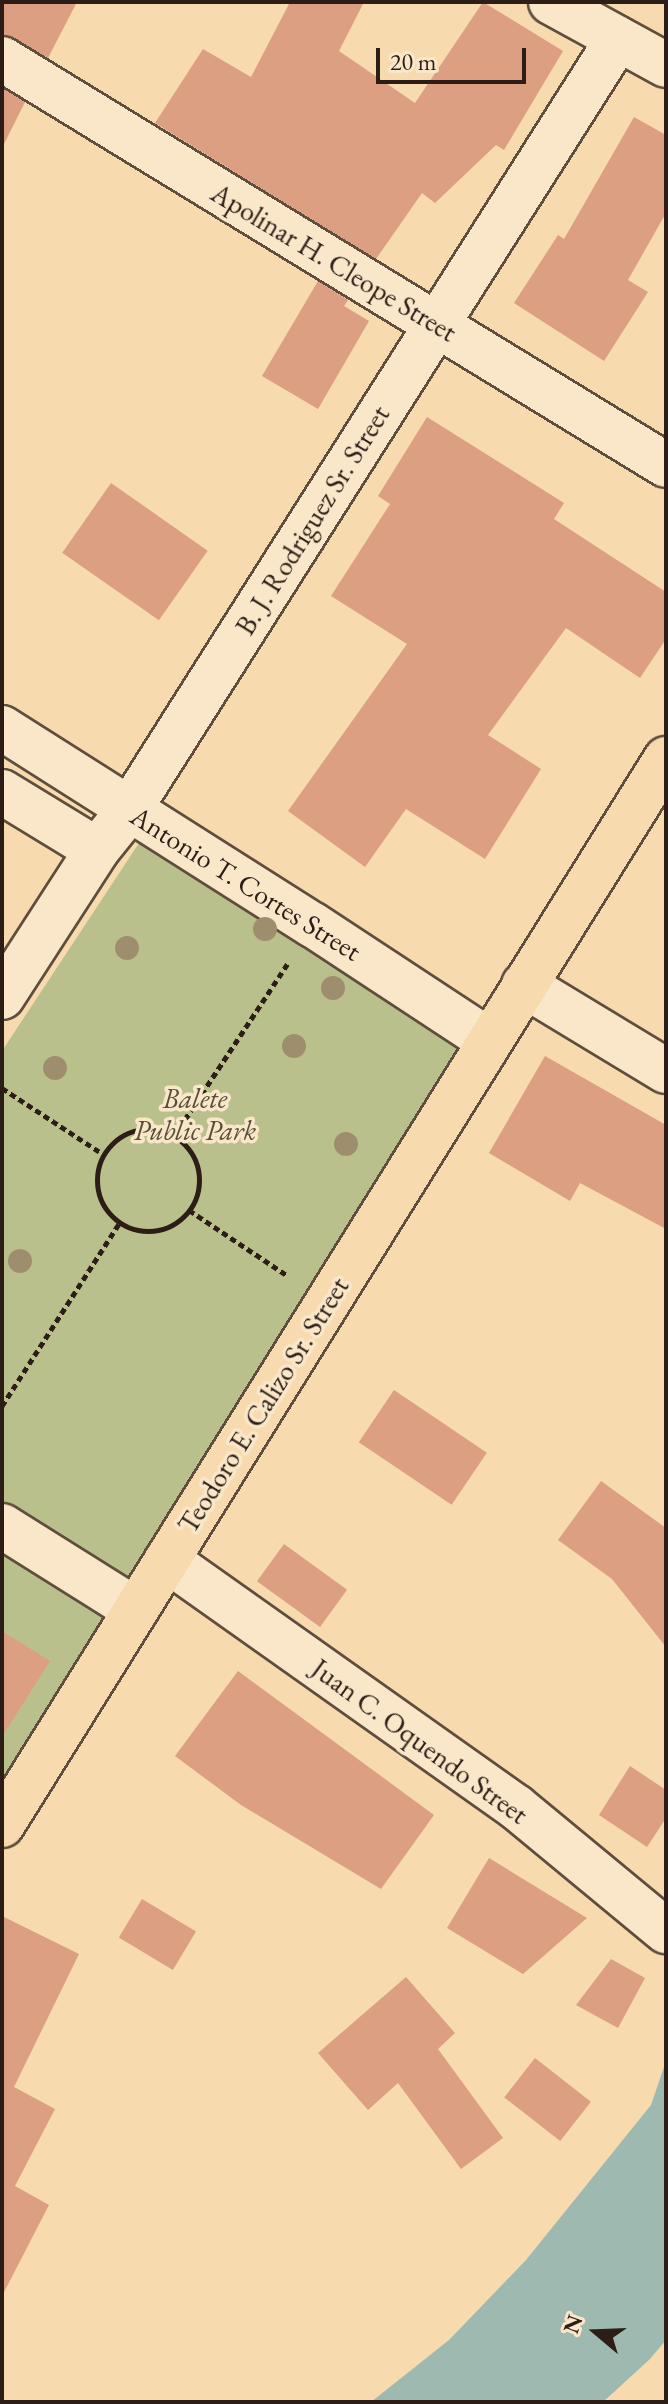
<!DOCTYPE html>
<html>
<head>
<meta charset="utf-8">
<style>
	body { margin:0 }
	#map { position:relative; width:668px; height:2404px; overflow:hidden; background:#f7daae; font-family:"EB Garamond",serif }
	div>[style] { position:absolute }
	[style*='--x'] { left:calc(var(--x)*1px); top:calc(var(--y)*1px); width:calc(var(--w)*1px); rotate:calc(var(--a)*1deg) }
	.green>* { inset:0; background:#bac08c }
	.water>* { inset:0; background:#9ebab0 }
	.building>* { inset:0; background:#dc9f82; transform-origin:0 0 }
	.path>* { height:5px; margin-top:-2.5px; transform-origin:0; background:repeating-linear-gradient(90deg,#2c1e17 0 6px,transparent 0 10px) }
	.path>.ring { margin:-2.5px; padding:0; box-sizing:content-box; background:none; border:5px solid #2c1e17; border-radius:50% }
	.roads { filter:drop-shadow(2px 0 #5f4d3d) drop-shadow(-2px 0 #5f4d3d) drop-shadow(0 2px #5f4d3d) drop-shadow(0 -2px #5f4d3d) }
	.minor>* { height:44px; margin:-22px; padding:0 22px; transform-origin:22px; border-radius:22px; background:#fae7ca }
	.major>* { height:44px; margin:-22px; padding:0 22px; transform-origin:22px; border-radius:22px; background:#f7daae }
	.trees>* { width:24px; height:24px; margin:-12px; border-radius:50%; background:#9f8e6e }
	span { translate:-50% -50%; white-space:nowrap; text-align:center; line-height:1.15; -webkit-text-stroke:7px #fae7ca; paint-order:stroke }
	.street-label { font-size:28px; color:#2c1e17 }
	.park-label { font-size:28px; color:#574f3a; font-style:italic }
	.frame { position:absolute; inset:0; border:4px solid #2c1e17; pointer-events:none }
	.north { position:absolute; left:556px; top:2292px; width:80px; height:80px; -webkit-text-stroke:6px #fae7ca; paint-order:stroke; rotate:289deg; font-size:22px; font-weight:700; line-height:32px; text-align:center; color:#2c1e17 }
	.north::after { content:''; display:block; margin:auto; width:28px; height:36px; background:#2c1e17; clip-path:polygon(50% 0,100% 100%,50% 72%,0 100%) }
	.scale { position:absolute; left:376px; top:48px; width:150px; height:36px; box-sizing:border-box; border:4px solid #2c1e17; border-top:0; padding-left:10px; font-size:24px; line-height:28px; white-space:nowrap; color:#2c1e17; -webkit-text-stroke:6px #fae7ca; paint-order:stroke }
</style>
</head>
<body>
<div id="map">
	<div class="green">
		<div style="clip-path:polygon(141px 840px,465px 1044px,2px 1784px,2px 1051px)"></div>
	</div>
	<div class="water">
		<div style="clip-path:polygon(666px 2061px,666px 2340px,650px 2359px,603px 2402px,371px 2402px,449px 2340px,526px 2260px,651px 2105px)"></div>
	</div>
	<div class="building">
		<div style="clip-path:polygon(2px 2px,77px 2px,48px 58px,2px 34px)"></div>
		<div style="clip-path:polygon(290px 2px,364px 2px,339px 51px,415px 103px,483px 2px,563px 51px,504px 150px,496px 145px,435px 203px,422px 193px,376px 259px,155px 123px,203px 49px,251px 77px)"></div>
		<div style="clip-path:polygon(2px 88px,25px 102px,2px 148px)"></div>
		<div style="clip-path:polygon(634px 117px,666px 135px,666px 213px,628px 280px,648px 292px,604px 361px,514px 303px,558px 235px,564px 239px)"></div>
		<div style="clip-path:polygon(318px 281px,348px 300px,344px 306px,369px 321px,318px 409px,262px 376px)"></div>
		<div style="clip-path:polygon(427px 417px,564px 503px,554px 519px,666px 592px,666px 639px,640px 678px,566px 628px,488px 735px,541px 769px,485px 859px,406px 809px,365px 867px,288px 811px,407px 644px,331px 596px,390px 504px,378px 496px)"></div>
		<div style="left:111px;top:483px;width:118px;height:85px;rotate:35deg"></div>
		<div style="clip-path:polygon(545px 1056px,666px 1125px,666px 1229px,580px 1183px,570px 1201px,489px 1153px)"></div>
		<div style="left:394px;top:1390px;width:112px;height:63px;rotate:34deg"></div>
		<div style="clip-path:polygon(601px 1481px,666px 1528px,666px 1647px,612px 1579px,558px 1540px)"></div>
		<div style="left:284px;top:1544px;width:78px;height:46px;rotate:36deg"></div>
		<div style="clip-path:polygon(2px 1631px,50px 1661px,2px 1737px)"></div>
		<div style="clip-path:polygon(238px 1671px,434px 1815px,381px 1889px,241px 1805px,175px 1756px)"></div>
		<div style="clip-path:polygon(630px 1766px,666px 1790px,666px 1818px,647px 1847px,599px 1815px)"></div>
		<div style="clip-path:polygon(489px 1858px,587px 1918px,523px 1974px,447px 1928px)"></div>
		<div style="left:142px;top:1899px;width:63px;height:45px;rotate:31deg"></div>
		<div style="clip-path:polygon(2px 1916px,79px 1954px,14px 2087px,55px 2109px,15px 2186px,49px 2205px,2px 2296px)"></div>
		<div style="clip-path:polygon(611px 1959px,645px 1978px,618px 2028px,576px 2005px)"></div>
		<div style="clip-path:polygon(406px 1977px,455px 2033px,438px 2049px,503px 2138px,461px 2169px,398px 2083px,368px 2110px,318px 2053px)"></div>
		<div style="left:535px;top:2058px;width:71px;height:50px;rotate:38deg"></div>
	</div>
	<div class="path">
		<div style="--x:2;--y:1088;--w:121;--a:33.2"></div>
		<div class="ring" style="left:97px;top:1129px;width:97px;height:97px"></div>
		<div style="--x:174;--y:1136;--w:207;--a:-56.6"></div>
		<div style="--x:189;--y:1210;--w:119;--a:33.7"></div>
		<div style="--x:2;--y:1406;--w:219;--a:-57.3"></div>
	</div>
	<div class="roads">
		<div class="minor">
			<div style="--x:551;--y:2;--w:131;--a:28.7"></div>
			<div style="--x:2;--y:59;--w:778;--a:31.44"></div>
			<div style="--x:2;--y:728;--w:368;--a:32.4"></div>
			<div style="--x:313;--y:925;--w:209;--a:33.3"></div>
			<div style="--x:2;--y:792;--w:111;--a:31.4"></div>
			<div style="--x:524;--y:985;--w:166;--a:31.2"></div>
			<div style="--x:2;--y:997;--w:175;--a:-57.1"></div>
			<div style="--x:97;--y:850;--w:51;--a:-51.3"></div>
			<div style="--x:129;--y:810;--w:913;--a:-57.62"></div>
			<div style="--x:2;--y:1526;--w:158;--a:32.1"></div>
			<div style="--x:167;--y:1560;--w:428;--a:35.3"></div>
			<div style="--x:516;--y:1807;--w:195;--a:39.6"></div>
		</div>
		<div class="major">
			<div style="--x:2;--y:1825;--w:1256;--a:-58.08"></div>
		</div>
	</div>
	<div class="trees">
		<div style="left:265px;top:929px"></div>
		<div style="left:127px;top:948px"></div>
		<div style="left:333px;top:988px"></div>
		<div style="left:294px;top:1046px"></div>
		<div style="left:55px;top:1068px"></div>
		<div style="left:346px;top:1144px"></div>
		<div style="left:20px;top:1261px"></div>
	</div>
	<div class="street-label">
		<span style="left:334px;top:262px;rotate:31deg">Apolinar H. Cleope Street</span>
		<span style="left:312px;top:520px;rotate:-58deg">B. J. Rodriguez Sr. Street</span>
		<span style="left:246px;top:883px;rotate:32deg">Antonio T. Cortes Street</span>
		<span style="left:263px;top:1405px;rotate:-58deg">Teodoro E. Calizo Sr. Street</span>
		<span style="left:420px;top:1741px;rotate:36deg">Juan C. Oquendo Street</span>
	</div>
	<div class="park-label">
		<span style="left:195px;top:1114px">Balete<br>Public Park</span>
	</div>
	<div class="frame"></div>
	<div class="north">N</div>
	<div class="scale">20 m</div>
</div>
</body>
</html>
